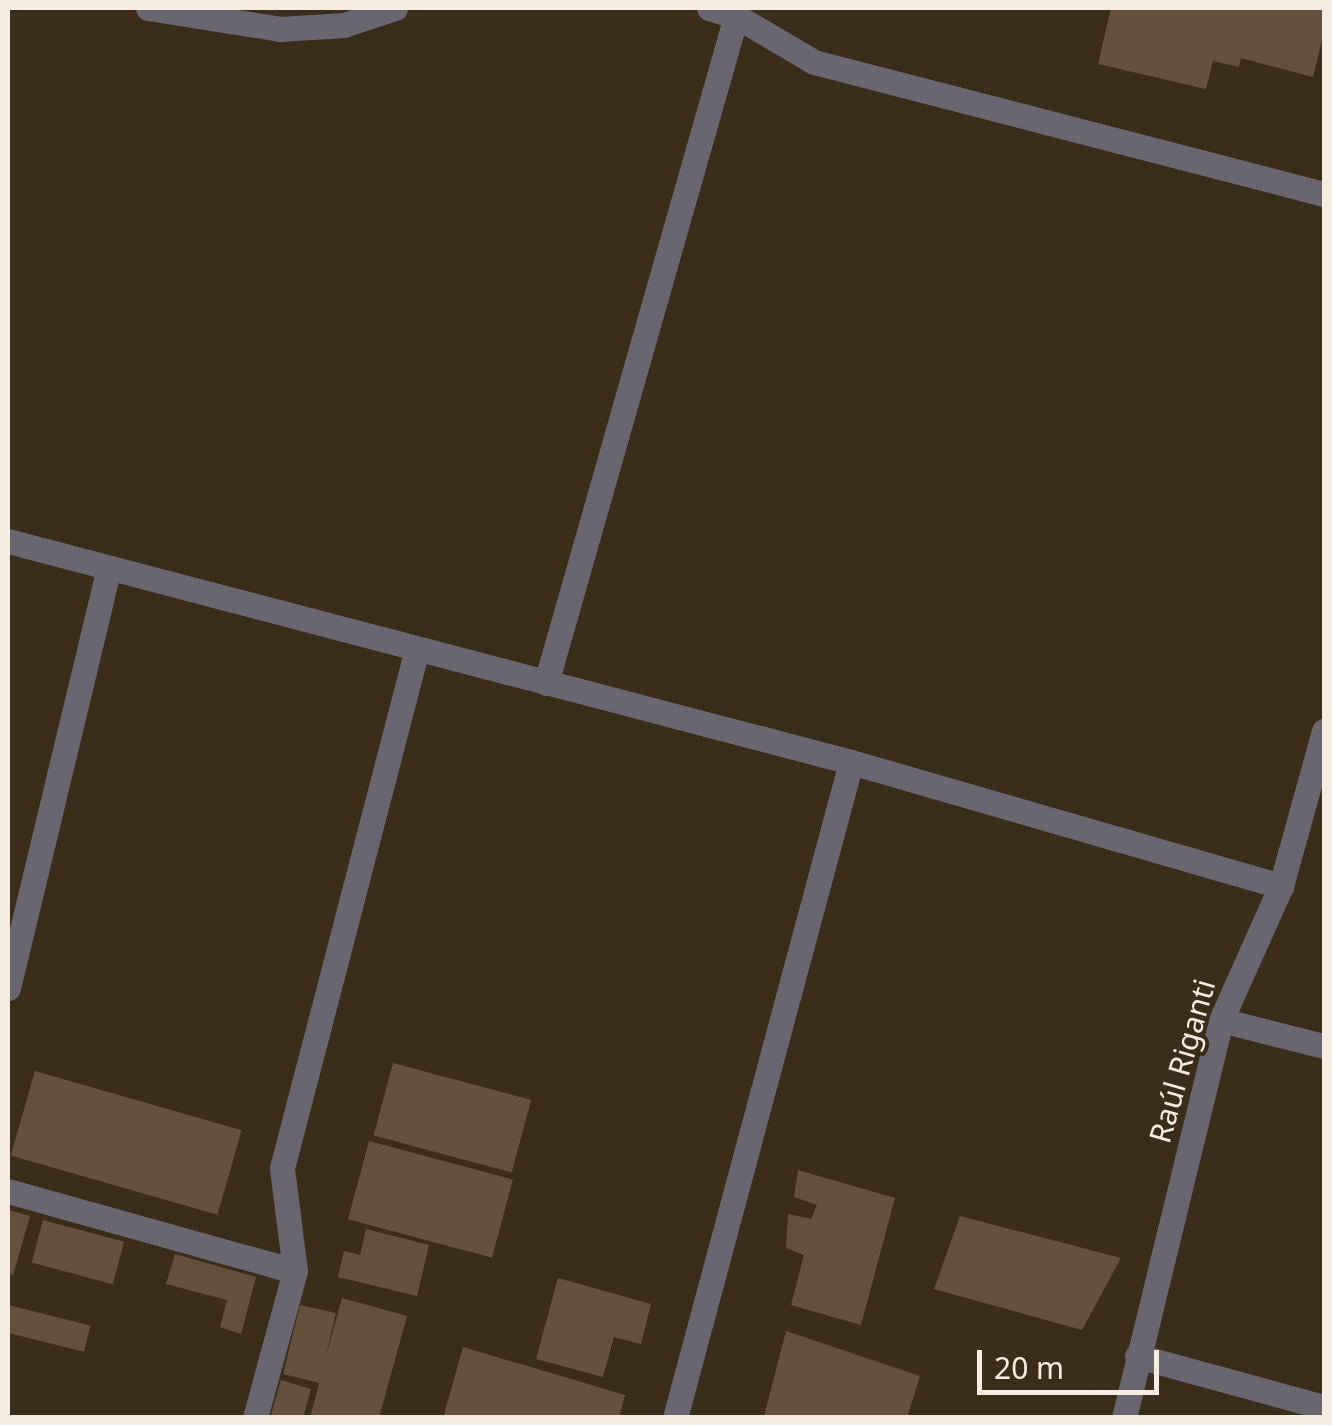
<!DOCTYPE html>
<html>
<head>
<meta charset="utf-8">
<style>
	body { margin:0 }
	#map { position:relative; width:1332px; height:1425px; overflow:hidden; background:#3c2d18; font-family:"Noto Sans",sans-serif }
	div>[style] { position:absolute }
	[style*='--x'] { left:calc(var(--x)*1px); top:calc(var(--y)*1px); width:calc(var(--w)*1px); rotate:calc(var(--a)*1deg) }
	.building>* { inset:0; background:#63513c; transform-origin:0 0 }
	.lane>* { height:25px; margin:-12.5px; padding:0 12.5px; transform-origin:12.5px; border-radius:12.5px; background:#696671 }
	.street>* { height:25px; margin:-12.5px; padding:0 12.5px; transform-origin:12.5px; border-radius:12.5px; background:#696671 }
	span { translate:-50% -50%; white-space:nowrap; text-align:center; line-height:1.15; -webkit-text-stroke:8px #3c2d18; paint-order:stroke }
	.street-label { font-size:30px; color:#f7ece0 }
	.frame { position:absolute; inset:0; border:10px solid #f7ece0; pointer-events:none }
	.scale { position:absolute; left:977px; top:1350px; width:182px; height:45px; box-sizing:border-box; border:5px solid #f7ece0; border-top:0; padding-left:12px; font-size:30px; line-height:35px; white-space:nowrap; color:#f7ece0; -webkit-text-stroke:8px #3c2d18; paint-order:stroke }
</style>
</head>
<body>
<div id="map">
	<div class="building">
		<div style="clip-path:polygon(1111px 8px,1324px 8px,1324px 32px,1313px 77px,1241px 58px,1239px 67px,1213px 61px,1206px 89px,1098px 64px)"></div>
		<div style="left:393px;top:1063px;width:143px;height:75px;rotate:15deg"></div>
		<div style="left:35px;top:1071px;width:215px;height:88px;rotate:16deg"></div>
		<div style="left:369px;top:1141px;width:149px;height:81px;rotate:15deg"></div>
		<div style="clip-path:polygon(798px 1170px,895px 1198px,861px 1325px,791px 1305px,804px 1255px,786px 1248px,788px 1214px,811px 1219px,817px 1205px,794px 1197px)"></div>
		<div style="clip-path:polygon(8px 1210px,30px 1216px,13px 1275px,8px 1274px)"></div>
		<div style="clip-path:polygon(960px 1216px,1121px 1258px,1082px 1330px,934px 1289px)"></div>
		<div style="left:43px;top:1220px;width:84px;height:44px;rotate:15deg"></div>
		<div style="clip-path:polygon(366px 1229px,429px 1245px,417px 1296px,338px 1277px,344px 1251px,360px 1255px)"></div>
		<div style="clip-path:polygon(175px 1254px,256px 1277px,241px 1334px,220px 1327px,227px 1300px,166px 1284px)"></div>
		<div style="clip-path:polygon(558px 1278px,651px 1304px,641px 1344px,614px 1337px,603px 1377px,536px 1359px)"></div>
		<div style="clip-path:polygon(342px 1298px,407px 1316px,379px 1418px,310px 1418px,319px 1383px,283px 1374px,300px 1305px,336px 1313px,325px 1360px)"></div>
		<div style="left:8px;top:1305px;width:85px;height:27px;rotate:14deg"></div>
		<div style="clip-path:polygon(786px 1331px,920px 1376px,907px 1418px,764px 1416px)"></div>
		<div style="clip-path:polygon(463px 1347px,625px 1395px,619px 1418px,443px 1418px)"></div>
		<div style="clip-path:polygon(281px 1380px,311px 1389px,303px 1418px,270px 1418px)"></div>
	</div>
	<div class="lane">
		<div style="--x:8;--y:988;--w:432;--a:-76.5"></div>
		<div style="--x:1221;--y:1020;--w:106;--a:14.2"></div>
		<div style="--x:8;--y:1191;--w:298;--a:15.6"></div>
		<div style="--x:1137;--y:1356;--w:194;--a:15.3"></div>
	</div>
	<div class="street">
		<div style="--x:148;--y:8;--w:134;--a:9"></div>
		<div style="--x:280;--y:29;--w:64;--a:-3.6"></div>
		<div style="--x:344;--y:25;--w:54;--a:-18.4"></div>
		<div style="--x:709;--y:8;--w:28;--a:17"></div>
		<div style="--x:8;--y:541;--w:871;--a:14.69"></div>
		<div style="--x:851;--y:762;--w:448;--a:16.1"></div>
		<div style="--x:546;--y:683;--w:694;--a:-74.1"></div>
		<div style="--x:736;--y:16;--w:91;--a:30.5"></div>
		<div style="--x:814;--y:62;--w:527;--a:14.51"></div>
		<div style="--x:255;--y:1418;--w:152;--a:-74.8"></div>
		<div style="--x:295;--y:1271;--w:104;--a:-97.2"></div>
		<div style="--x:282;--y:1168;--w:536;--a:-75.42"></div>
		<div style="--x:675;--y:1418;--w:679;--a:-74.98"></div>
		<div style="--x:1124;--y:1418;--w:410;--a:-76.3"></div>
		<div style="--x:1221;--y:1020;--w:147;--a:-65.9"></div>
		<div style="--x:1281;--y:886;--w:161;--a:-74.5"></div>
	</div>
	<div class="street-label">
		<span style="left:1182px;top:1061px;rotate:-74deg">Raúl Riganti</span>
	</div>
	<div class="frame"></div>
	<div class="scale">20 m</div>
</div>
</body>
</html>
